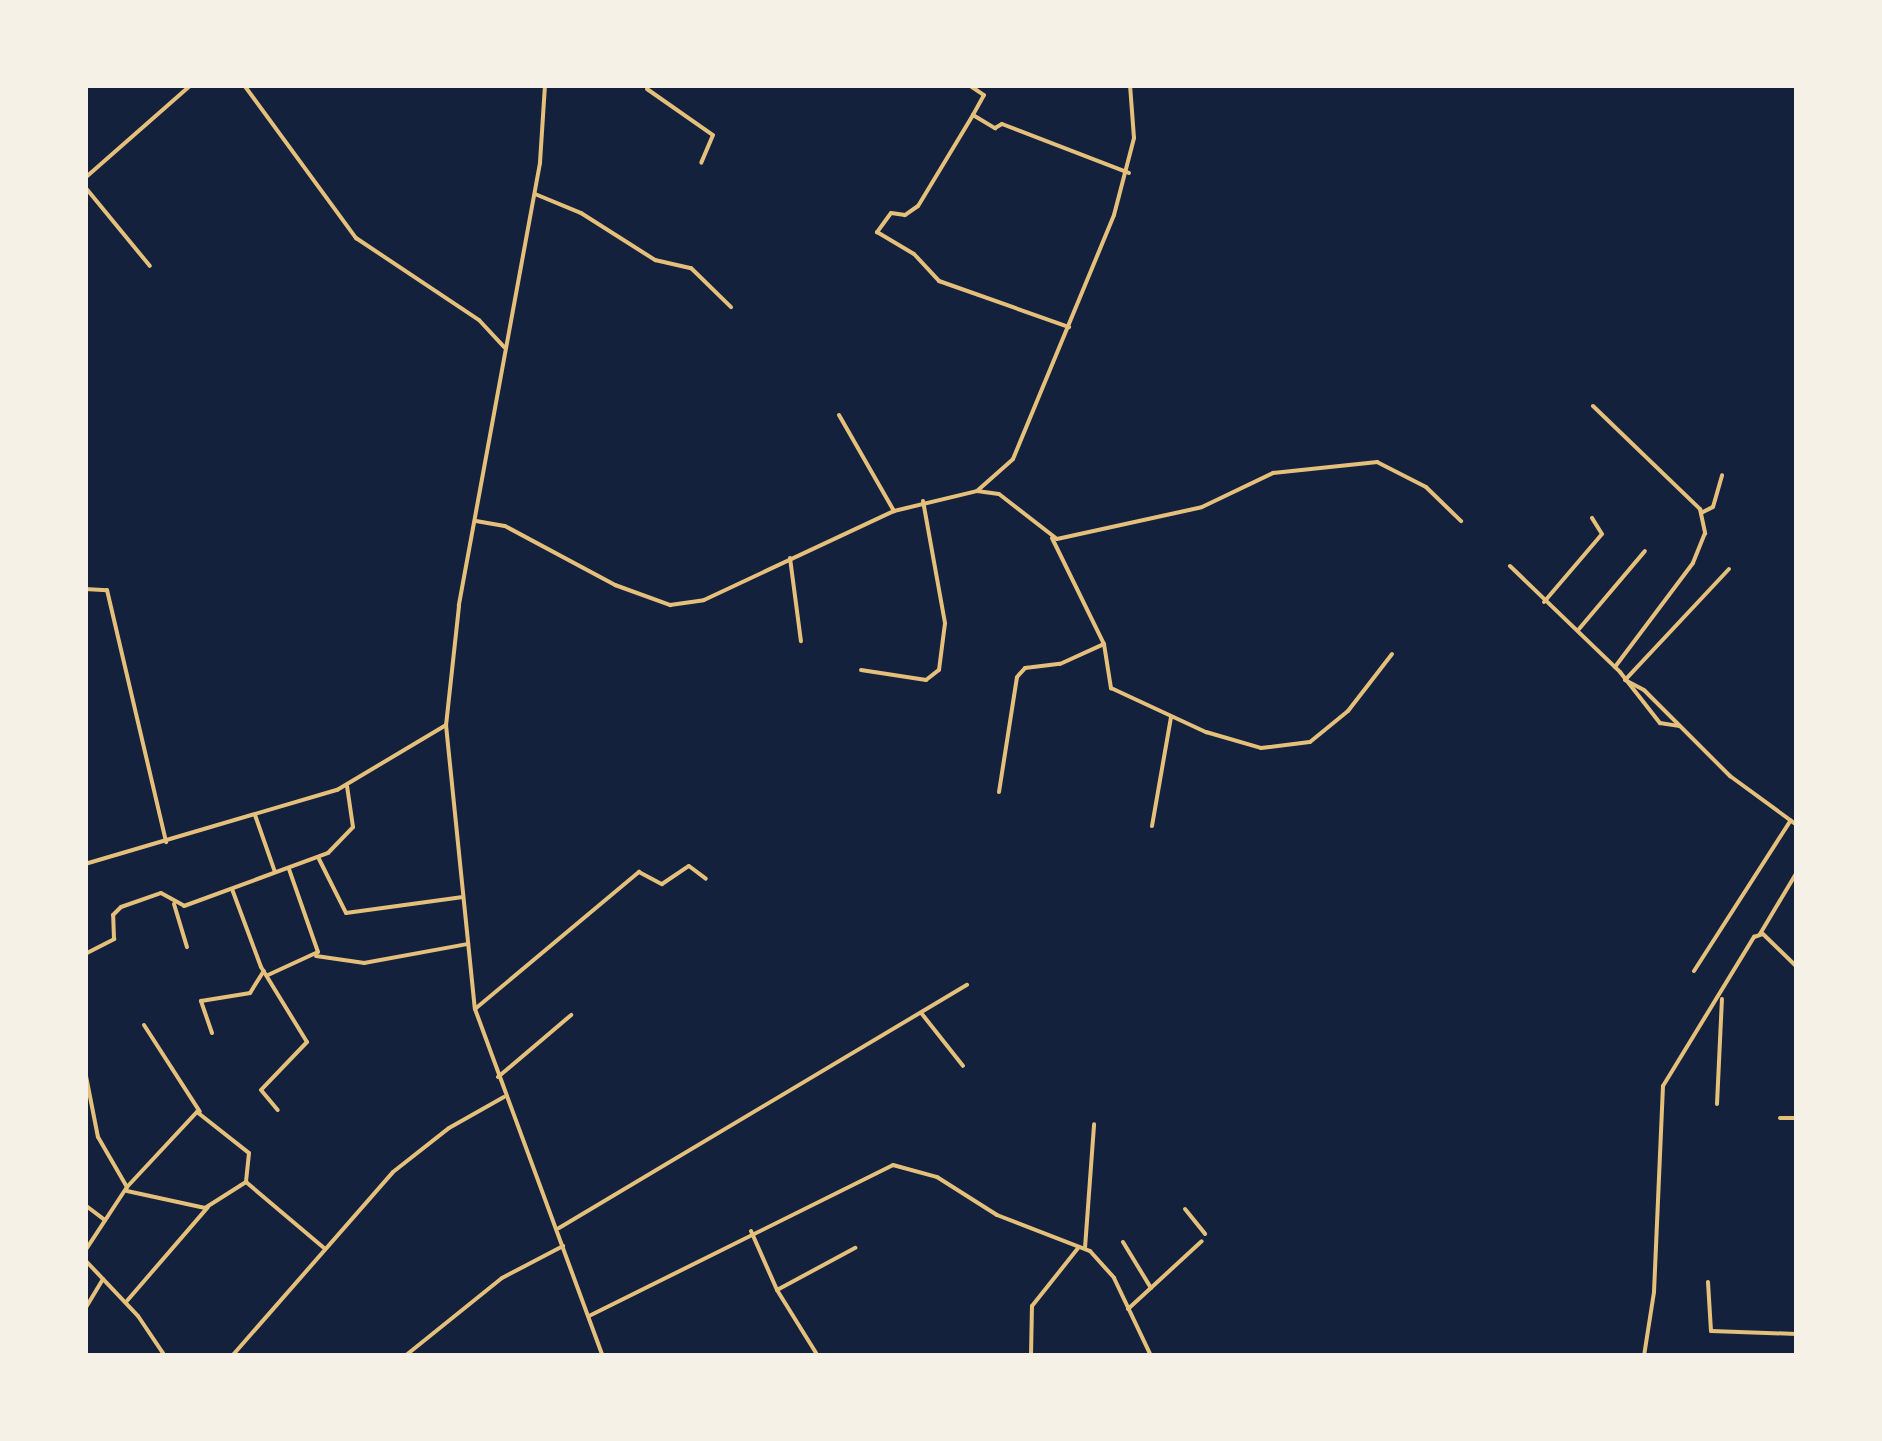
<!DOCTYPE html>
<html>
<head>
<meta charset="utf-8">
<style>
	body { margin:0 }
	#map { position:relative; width:1882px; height:1441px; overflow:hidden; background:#14213d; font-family:Arial,sans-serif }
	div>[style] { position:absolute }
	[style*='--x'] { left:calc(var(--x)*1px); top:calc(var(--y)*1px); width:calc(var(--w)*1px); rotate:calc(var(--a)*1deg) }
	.minor>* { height:4px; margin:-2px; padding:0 2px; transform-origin:2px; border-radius:2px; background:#e5c07b }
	span { translate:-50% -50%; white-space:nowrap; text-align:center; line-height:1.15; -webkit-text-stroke:8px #f6f1e7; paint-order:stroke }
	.frame { position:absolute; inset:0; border:88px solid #f6f1e7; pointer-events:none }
</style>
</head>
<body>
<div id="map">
	<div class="minor">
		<div style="--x:244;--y:85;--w:190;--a:53.8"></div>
		<div style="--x:356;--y:238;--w:148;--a:33.7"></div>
		<div style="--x:479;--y:320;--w:37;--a:47"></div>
		<div style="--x:545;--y:85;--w:78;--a:93.7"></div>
		<div style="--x:540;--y:163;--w:450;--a:100.4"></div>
		<div style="--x:459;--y:606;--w:120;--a:96.2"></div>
		<div style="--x:446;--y:725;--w:285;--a:84.2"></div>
		<div style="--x:475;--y:1009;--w:370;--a:69.8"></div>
		<div style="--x:633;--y:85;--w:17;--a:0"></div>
		<div style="--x:969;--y:85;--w:18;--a:34"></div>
		<div style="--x:984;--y:95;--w:23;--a:119"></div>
		<div style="--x:973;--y:115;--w:26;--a:31"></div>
		<div style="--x:995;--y:128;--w:8;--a:-30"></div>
		<div style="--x:1002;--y:124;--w:136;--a:21.1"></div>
		<div style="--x:647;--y:89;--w:80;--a:34.9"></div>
		<div style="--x:713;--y:135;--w:30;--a:113"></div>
		<div style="--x:973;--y:115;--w:106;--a:121.1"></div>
		<div style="--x:918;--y:206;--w:16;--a:145"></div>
		<div style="--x:905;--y:215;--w:14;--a:-172"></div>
		<div style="--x:891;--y:213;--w:24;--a:126"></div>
		<div style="--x:877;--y:232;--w:43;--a:30.7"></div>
		<div style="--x:914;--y:254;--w:37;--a:47"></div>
		<div style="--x:939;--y:281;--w:138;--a:19.5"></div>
		<div style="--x:85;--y:178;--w:141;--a:-41.3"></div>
		<div style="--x:85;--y:187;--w:102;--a:50.6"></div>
		<div style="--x:535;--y:194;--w:50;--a:22.4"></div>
		<div style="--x:581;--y:213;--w:88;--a:32.4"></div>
		<div style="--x:655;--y:260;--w:37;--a:13"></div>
		<div style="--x:691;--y:268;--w:56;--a:44.3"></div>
		<div style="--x:1593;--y:406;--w:149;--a:43.9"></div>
		<div style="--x:1700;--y:509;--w:25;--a:78"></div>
		<div style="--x:1705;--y:533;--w:32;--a:112"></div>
		<div style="--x:1693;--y:563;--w:130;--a:126.9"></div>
		<div style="--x:839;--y:415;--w:111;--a:60.2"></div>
		<div style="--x:977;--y:491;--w:48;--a:-41.6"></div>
		<div style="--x:1013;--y:459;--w:264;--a:-67.5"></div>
		<div style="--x:1114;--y:215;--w:80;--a:-75.4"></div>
		<div style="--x:1134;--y:138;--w:53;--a:-94.3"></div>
		<div style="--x:1701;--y:513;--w:13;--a:-27"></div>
		<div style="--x:1713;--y:507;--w:33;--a:-74"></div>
		<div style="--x:476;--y:521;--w:29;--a:10"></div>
		<div style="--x:505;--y:526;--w:125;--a:28.2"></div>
		<div style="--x:615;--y:585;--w:59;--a:20"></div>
		<div style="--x:670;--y:605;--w:34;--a:-8"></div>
		<div style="--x:704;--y:600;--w:210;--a:-25.1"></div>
		<div style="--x:894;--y:511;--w:85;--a:-13.5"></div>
		<div style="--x:977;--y:491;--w:22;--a:8"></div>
		<div style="--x:999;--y:494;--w:73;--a:37.8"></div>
		<div style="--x:1057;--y:539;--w:148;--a:-12.4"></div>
		<div style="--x:1202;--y:507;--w:79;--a:-25.6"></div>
		<div style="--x:1273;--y:473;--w:105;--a:-6"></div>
		<div style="--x:1377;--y:462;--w:55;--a:27"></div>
		<div style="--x:1426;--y:487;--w:49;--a:44.2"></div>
		<div style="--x:1052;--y:538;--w:118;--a:63.9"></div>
		<div style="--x:1104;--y:644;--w:45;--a:81"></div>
		<div style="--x:1111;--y:688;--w:105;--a:24.9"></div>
		<div style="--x:1206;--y:732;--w:57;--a:16.2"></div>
		<div style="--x:1261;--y:748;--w:49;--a:-7"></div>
		<div style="--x:1310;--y:742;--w:49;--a:-39.2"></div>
		<div style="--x:1348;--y:711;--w:72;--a:-52.3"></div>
		<div style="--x:790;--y:558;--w:84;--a:82.5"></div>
		<div style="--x:1510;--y:566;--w:153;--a:43.9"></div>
		<div style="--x:1620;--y:672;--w:65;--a:51.9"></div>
		<div style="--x:1660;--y:723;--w:20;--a:9"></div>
		<div style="--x:1729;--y:569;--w:152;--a:133.1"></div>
		<div style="--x:1625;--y:680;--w:21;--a:28"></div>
		<div style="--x:1644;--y:690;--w:122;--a:45"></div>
		<div style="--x:1730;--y:776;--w:83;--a:36.2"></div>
		<div style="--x:85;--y:589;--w:22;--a:3"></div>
		<div style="--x:107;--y:590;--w:259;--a:76.8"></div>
		<div style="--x:1544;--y:602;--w:89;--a:-49.5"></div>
		<div style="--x:1602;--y:534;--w:19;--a:-122"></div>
		<div style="--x:1579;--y:629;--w:102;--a:-49.8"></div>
		<div style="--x:861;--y:670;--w:66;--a:8.7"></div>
		<div style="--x:926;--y:680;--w:16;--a:-38"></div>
		<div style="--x:939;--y:670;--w:47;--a:-82.7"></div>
		<div style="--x:945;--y:623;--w:124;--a:-100.2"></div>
		<div style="--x:999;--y:792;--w:116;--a:-81.1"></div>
		<div style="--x:1017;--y:677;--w:12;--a:-48"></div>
		<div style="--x:1025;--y:668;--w:35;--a:-7"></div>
		<div style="--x:1060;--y:664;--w:48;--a:-24.4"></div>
		<div style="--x:255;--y:815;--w:60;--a:70.7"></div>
		<div style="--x:1152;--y:826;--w:111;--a:-80.1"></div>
		<div style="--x:319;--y:859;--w:60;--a:63.4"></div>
		<div style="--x:346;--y:913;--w:118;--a:-7.8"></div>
		<div style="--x:85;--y:864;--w:263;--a:-16.4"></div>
		<div style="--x:337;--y:790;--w:127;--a:-30.8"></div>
		<div style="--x:232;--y:889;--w:83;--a:69.6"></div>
		<div style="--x:261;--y:967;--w:88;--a:58.5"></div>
		<div style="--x:307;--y:1042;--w:66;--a:133.8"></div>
		<div style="--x:261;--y:1090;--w:26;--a:50"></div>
		<div style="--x:174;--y:904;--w:45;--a:73.2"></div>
		<div style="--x:1760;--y:934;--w:72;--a:-59.2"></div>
		<div style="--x:85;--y:954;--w:33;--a:-27"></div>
		<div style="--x:114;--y:939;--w:24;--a:-92"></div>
		<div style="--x:113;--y:915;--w:11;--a:-45"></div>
		<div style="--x:121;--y:907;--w:42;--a:-19.3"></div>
		<div style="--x:161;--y:893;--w:26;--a:29"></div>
		<div style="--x:184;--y:906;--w:153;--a:-20.2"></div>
		<div style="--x:328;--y:853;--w:36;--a:-46"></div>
		<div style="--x:353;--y:827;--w:41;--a:-98.3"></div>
		<div style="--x:316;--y:956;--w:49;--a:8.3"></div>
		<div style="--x:364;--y:963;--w:106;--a:-10.4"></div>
		<div style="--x:1694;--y:971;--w:179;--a:-57.3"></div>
		<div style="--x:268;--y:975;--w:55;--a:-24.7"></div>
		<div style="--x:318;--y:952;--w:88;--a:-109.3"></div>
		<div style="--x:475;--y:1009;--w:214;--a:-39.9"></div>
		<div style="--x:639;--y:872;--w:26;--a:28"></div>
		<div style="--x:662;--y:884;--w:32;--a:-34"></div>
		<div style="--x:689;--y:866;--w:21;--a:37"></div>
		<div style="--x:922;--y:1014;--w:66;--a:51.7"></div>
		<div style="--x:144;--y:1025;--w:103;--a:57.2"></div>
		<div style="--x:212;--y:1033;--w:34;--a:-109"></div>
		<div style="--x:201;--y:1001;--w:50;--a:-9.3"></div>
		<div style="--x:250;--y:993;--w:26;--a:-58"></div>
		<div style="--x:85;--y:1071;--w:67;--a:78.9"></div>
		<div style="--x:98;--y:1137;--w:58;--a:59.9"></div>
		<div style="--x:127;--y:1187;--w:77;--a:123.3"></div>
		<div style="--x:498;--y:1077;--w:96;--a:-40.3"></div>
		<div style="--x:1717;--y:1104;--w:105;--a:-87.3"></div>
		<div style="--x:1780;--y:1118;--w:17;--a:0"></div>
		<div style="--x:246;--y:1182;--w:101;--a:40.2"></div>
		<div style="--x:127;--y:1187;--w:103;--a:-47"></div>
		<div style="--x:197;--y:1112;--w:66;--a:38.3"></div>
		<div style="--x:249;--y:1153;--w:29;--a:96"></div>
		<div style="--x:127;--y:1191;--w:80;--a:12.3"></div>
		<div style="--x:205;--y:1208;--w:49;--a:-32.4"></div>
		<div style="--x:85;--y:1205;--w:25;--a:37"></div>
		<div style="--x:1185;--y:1209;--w:32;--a:51"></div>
		<div style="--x:559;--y:1228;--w:475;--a:-30.8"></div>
		<div style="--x:751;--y:1231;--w:64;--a:66.2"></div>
		<div style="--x:777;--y:1290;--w:89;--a:-28.3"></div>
		<div style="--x:1123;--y:1242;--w:54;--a:58.7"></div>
		<div style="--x:1085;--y:1248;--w:124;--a:-85.8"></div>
		<div style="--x:85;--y:1260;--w:77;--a:46.6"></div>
		<div style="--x:138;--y:1316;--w:48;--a:56"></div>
		<div style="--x:1708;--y:1282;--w:49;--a:86.5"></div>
		<div style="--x:1711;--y:1331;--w:86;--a:2"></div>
		<div style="--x:777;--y:1290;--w:78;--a:58.2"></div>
		<div style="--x:126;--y:1302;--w:125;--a:-49.2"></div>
		<div style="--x:85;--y:1309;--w:35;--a:-59"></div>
		<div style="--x:1128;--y:1309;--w:100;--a:-42.6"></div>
		<div style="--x:589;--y:1316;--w:339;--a:-26.4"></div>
		<div style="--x:893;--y:1165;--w:46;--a:15.3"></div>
		<div style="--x:937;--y:1177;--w:71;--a:32.3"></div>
		<div style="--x:997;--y:1215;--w:100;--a:21.2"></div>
		<div style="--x:1090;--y:1251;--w:36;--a:48"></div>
		<div style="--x:1114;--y:1278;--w:86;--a:64.6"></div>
		<div style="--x:232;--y:1356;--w:244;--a:-48.8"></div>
		<div style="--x:393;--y:1172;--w:71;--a:-38.2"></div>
		<div style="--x:449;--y:1128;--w:63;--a:-29.4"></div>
		<div style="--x:405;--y:1356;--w:124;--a:-38.8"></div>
		<div style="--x:502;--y:1278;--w:69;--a:-27.7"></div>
		<div style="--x:1031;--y:1356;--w:50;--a:-88.9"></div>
		<div style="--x:1032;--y:1306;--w:75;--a:-51.5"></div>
		<div style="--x:1644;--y:1356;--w:65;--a:-81.1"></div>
		<div style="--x:1654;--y:1292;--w:206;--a:-87.5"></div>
		<div style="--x:1663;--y:1086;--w:175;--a:-58.6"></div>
		<div style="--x:1754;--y:937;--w:9;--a:-18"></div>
		<div style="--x:1763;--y:934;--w:47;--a:44.1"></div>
	</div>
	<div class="frame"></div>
</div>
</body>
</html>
